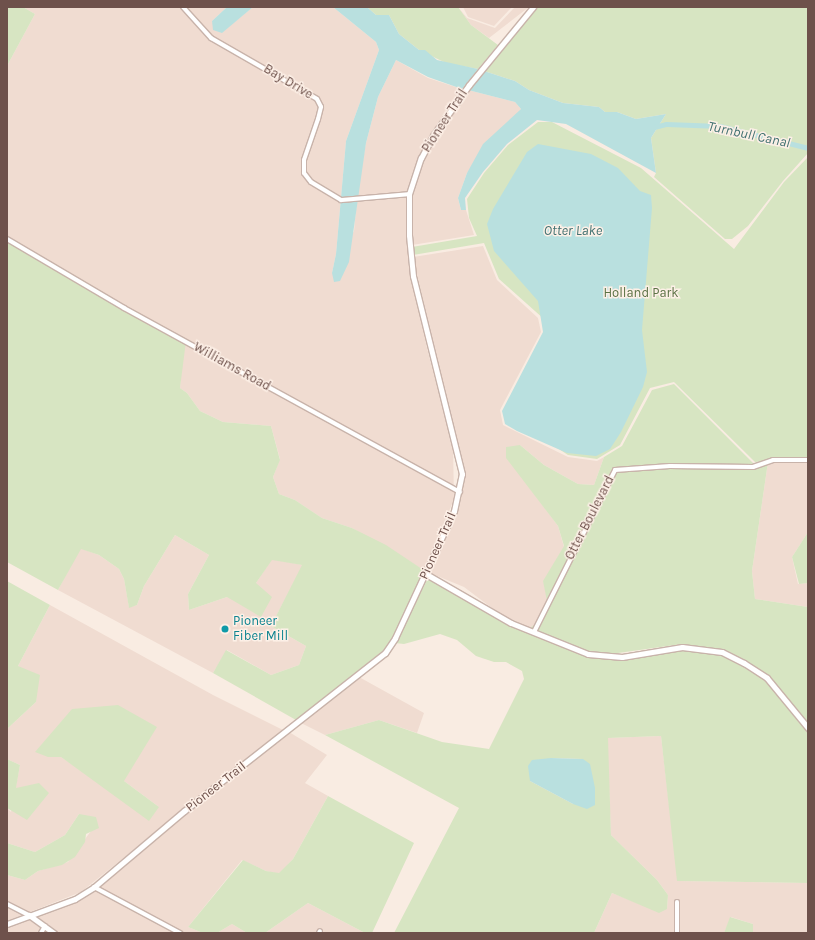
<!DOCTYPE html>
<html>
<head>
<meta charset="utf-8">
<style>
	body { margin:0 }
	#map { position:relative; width:815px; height:940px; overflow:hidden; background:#f9ece2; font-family:Karla,sans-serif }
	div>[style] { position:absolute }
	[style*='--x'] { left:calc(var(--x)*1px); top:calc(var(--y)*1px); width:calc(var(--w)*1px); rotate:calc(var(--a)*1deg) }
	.residential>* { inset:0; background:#f0dcd1 }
	.green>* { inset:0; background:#d7e5c2 }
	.water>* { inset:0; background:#b9e0df }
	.canal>* { height:5px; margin:-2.5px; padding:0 2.5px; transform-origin:2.5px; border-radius:2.5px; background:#b9e0df }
	.roads { filter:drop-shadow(1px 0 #c8b3aa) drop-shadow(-1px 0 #c8b3aa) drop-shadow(0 1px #c8b3aa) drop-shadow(0 -1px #c8b3aa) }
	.minor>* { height:4px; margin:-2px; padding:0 2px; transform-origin:2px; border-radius:2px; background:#fff }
	.tertiary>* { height:5px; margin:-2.5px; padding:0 2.5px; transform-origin:2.5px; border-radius:2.5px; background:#fff }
	.dots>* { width:11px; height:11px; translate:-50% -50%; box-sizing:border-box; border:2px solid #fdf0e7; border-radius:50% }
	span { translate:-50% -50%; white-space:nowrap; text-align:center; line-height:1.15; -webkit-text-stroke:3px #fdf0e7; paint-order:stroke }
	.street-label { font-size:13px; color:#6e514b }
	.park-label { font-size:13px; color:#5b7245 }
	.culture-label { font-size:13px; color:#0d838f }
	.left { translate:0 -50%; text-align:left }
	.water-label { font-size:14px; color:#427272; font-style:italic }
	.frame { position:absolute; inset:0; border:8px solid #6e514b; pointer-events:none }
</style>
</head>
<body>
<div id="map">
	<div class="residential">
		<div style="clip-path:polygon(23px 7px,227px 7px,212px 21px,222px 32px,253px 7px,333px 7px,376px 42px,379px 50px,346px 141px,336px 254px,332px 273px,354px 231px,358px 188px,366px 143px,378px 97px,396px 60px,428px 78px,462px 89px,426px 142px,407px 194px,408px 261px,427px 348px,453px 447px,454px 499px,425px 571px,352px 528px,322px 518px,295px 500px,279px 494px,273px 477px,280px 459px,271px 426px,223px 422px,200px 411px,187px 393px,180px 388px,183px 350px,7px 240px,7px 66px,35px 14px)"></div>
		<div style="clip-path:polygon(458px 7px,467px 18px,495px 28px,515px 7px,529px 7px,489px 38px,471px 25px)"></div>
		<div style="clip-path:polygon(463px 7px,512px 7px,494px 26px,468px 17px)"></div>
		<div style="clip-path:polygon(468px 90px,515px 102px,521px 109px,467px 173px,458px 198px,461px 210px,466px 210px,474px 235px,412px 245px,412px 195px,416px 180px,430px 145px)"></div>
		<div style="clip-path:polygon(483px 246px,497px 280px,538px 318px,541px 332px,500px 410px,503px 425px,568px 457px,597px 461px,604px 457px,594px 485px,578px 484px,544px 465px,520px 445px,524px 480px,558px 526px,564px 547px,555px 562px,547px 601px,537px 623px,530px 628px,500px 614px,464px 587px,430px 573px,457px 512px,464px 474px,413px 257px)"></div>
		<div style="clip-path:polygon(808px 459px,808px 532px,792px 557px,798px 584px,808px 583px,808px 607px,755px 599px,752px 571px,768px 462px)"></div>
		<div style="clip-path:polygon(175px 535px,209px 555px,188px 594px,189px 610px,227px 597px,256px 583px,272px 559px,303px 565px,271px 626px,306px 646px,299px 665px,271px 675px,227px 650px,213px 673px,58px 590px,80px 548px,99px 555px,119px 569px,124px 579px,129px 607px,137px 605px,144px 586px)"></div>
		<div style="clip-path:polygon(evenodd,50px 605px,213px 695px,283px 730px,81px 892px,7px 921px,7px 875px,25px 880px,38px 871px,68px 862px,91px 831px,79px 814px,65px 835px,35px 852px,7px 843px,7px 808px,11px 812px,20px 765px,7px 759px,7px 729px,36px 702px,18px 666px,50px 605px,61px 757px,124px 781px,159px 807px,73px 765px,61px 757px)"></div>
		<div style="clip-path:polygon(359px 677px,424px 713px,417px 733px,379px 720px,325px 735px,301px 723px)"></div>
		<div style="clip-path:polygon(289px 732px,327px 755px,305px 783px,328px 796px,293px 859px,279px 874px,266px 871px,242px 860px,188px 927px,203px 933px,58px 933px,35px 916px,76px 901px,96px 888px,186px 813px)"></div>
		<div style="clip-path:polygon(661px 736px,678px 881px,808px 883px,808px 933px,753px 933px,753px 924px,731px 917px,724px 933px,594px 933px,612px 893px,635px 902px,667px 909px,668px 895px,657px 880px,611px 835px,607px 738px)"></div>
		<div style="clip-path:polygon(308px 903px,365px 933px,265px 933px)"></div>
		<div style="clip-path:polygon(29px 915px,54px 933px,7px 933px,7px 924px)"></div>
		<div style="clip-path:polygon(232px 924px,247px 933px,217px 933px)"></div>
	</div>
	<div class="green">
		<div style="clip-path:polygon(7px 7px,23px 7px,35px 14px,7px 66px)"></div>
		<div style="clip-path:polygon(367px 7px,458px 7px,471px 25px,498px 45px,478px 69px,446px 63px,419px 50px,399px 34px,389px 15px,376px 15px)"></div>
		<div style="clip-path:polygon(536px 7px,808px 7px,808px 153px,783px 181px,748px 226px,732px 239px,725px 239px,654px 177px,656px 173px,651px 138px,666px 114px,636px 119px,617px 112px,605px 112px,599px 107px,563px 103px,529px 90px,515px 81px,484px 71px)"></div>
		<div style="clip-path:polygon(538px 122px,552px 122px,641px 168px,734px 249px,784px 182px,808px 157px,808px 457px,755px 462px,674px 382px,650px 388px,620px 445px,597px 459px,568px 455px,509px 416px,554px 328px,499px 279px,484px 243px,413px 255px,412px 247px,477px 236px,469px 218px,467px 199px,484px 173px,508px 145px)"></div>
		<div style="clip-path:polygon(7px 240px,186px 341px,180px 388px,187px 393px,200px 411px,223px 422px,271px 426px,280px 460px,273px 477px,279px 494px,295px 500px,322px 518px,352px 528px,386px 545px,425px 571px,393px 637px,383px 651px,296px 720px,213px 673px,226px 650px,271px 675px,299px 665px,306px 646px,271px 626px,302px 565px,272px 560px,256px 583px,272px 597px,261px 617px,227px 597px,189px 610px,188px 594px,209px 555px,175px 535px,144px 586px,137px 605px,129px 608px,124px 579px,119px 569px,99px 555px,81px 549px,58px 590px,7px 562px)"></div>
		<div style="clip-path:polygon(674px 384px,753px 463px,768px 462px,752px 571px,755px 599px,808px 607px,808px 724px,769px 677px,746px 661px,723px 650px,682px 644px,611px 654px,588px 652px,530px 628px,537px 623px,547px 601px,543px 581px,564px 546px,558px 526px,506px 458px,506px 447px,520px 445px,544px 465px,578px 484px,594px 485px,604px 457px,622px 446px,652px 390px)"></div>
		<div style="clip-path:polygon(808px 532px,808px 583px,799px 584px,792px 557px)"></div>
		<div style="clip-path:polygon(evenodd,428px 578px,573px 652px,612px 659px,683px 649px,710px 652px,735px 660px,765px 680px,808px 731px,808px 883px,677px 881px,661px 736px,608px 738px,611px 835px,657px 880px,668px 895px,667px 909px,659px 913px,612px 893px,594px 933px,394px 933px,459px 808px,325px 735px,379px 720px,442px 742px,489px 749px,524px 679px,522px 671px,506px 662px,494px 662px,476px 656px,457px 640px,440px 634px,404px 644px,395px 643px,428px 578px,551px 758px,583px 759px,573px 804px,530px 781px,551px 758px)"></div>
		<div style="clip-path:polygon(7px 581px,50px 605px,18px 666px,40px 675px,36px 702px,7px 729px)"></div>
		<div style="clip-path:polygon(118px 705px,157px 727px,124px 781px,159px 807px,149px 821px,61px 757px,48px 757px,35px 752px,72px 709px)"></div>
		<div style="clip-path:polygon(7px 759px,20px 765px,16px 788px,39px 783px,49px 793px,27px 820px,7px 808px)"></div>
		<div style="clip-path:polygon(328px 796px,414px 843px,372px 933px,365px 933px,308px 903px,265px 933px,247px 933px,232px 924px,217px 933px,203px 933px,188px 927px,243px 860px,266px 871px,279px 873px,293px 859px)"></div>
		<div style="clip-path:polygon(79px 814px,96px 817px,99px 828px,86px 834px,85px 842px,75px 857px,62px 865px,38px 871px,25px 880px,7px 875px,7px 843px,35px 852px,65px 835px)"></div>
		<div style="clip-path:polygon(730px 917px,753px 924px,753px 933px,724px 933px)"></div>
	</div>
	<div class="water">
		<div style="clip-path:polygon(227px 7px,253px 7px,222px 33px,213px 30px,212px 21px)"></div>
		<div style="clip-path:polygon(333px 7px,367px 7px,376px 15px,389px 15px,399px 34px,419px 50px,425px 50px,437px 60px,478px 69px,462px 89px,428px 77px,396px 60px,378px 97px,366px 143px,349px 262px,340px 281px,334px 282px,332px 273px,336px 254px,346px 141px,379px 50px,376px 42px)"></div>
		<div style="clip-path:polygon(484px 71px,515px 81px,529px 90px,563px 103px,599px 107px,605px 112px,617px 112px,636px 119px,666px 114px,651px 138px,656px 173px,566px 124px,537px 120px,507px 144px,483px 172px,465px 198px,466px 210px,461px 210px,458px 198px,467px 173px,483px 144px,521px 109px,515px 102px,468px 90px)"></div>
		<div style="clip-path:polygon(538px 144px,591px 154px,618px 168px,640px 191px,651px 195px,652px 208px,642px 330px,647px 372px,643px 387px,621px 432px,610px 449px,596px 456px,567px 453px,517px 431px,505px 424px,502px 411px,543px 332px,538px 301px,494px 251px,487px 224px,493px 209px,527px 152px)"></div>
		<div style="clip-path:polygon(551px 758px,583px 759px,590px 764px,595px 788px,595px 805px,587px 809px,573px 804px,530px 781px,528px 766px,532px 760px)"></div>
	</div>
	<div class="canal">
		<div style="--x:654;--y:127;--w:12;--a:-14"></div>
		<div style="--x:666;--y:124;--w:54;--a:2.1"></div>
		<div style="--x:720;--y:126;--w:91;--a:14"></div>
	</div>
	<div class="roads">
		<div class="minor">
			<div style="--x:183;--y:7;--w:42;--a:47.9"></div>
			<div style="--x:211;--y:38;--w:122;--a:29.9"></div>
			<div style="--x:317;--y:99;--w:9;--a:63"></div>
			<div style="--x:321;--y:107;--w:12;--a:104"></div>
			<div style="--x:318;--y:119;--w:43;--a:108.9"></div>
			<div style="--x:304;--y:160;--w:13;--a:90"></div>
			<div style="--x:304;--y:173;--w:11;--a:52"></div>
			<div style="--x:311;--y:182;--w:35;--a:31"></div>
			<div style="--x:341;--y:200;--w:68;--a:-5"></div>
			<div style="--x:7;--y:239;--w:136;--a:30.5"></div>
			<div style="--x:124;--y:308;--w:383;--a:28.7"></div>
			<div style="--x:534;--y:632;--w:181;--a:-63.4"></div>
			<div style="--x:615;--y:470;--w:55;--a:-4.2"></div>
			<div style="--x:670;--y:466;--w:83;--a:0.7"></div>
			<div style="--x:753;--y:467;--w:21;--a:-19"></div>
			<div style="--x:773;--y:460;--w:35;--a:0"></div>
			<div style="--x:94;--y:887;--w:98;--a:28.1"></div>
			<div style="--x:7;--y:904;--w:25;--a:27"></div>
			<div style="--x:41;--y:933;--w:8;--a:-60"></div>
			<div style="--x:319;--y:933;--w:2;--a:-63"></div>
			<div style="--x:677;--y:933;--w:31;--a:-90"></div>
		</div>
		<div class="tertiary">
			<div style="--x:426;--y:574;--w:98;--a:30"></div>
			<div style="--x:511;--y:623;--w:83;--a:21.9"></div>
			<div style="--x:588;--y:654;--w:34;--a:5"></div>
			<div style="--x:622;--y:657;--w:61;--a:-9.5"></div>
			<div style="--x:682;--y:647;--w:40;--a:7.1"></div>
			<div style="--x:722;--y:652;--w:25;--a:27"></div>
			<div style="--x:744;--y:663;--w:27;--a:33"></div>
			<div style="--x:767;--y:678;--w:65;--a:50.6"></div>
			<div style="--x:29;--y:915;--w:31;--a:36"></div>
			<div style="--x:7;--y:924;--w:72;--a:-20.2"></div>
			<div style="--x:75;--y:899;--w:22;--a:-32"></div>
			<div style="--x:94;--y:887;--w:118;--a:-40.2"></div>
			<div style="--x:184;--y:811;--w:256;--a:-38.2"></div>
			<div style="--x:385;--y:653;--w:18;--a:-56"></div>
			<div style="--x:395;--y:638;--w:140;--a:-65.1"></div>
			<div style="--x:454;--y:511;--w:38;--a:-78"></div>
			<div style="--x:462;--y:474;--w:204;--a:-103.9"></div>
			<div style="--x:413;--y:276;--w:41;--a:-95.6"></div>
			<div style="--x:409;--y:235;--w:41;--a:-90"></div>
			<div style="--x:409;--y:194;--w:38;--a:-72"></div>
			<div style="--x:421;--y:158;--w:27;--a:-62"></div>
			<div style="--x:434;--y:134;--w:60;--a:-54.5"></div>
			<div style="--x:469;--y:85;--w:101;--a:-50.6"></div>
		</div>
	</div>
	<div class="dots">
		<div style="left:225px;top:629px;background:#0f9aa8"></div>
	</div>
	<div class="street-label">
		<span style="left:288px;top:82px;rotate:31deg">Bay Drive</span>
		<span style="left:445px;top:121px;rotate:-57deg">Pioneer Trail</span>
		<span style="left:232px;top:367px;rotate:29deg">Williams Road</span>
		<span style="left:590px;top:518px;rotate:-63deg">Otter Boulevard</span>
		<span style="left:438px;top:546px;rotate:-66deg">Pioneer Trail</span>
		<span style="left:216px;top:787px;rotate:-38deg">Pioneer Trail</span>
	</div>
	<div class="park-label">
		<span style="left:641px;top:293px">Holland Park</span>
	</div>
	<div class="culture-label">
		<span class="left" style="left:233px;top:629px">Pioneer<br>Fiber Mill</span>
	</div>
	<div class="water-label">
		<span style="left:749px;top:135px;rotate:12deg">Turnbull Canal</span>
		<span style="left:573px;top:231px">Otter Lake</span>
	</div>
	<div class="frame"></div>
</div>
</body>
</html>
